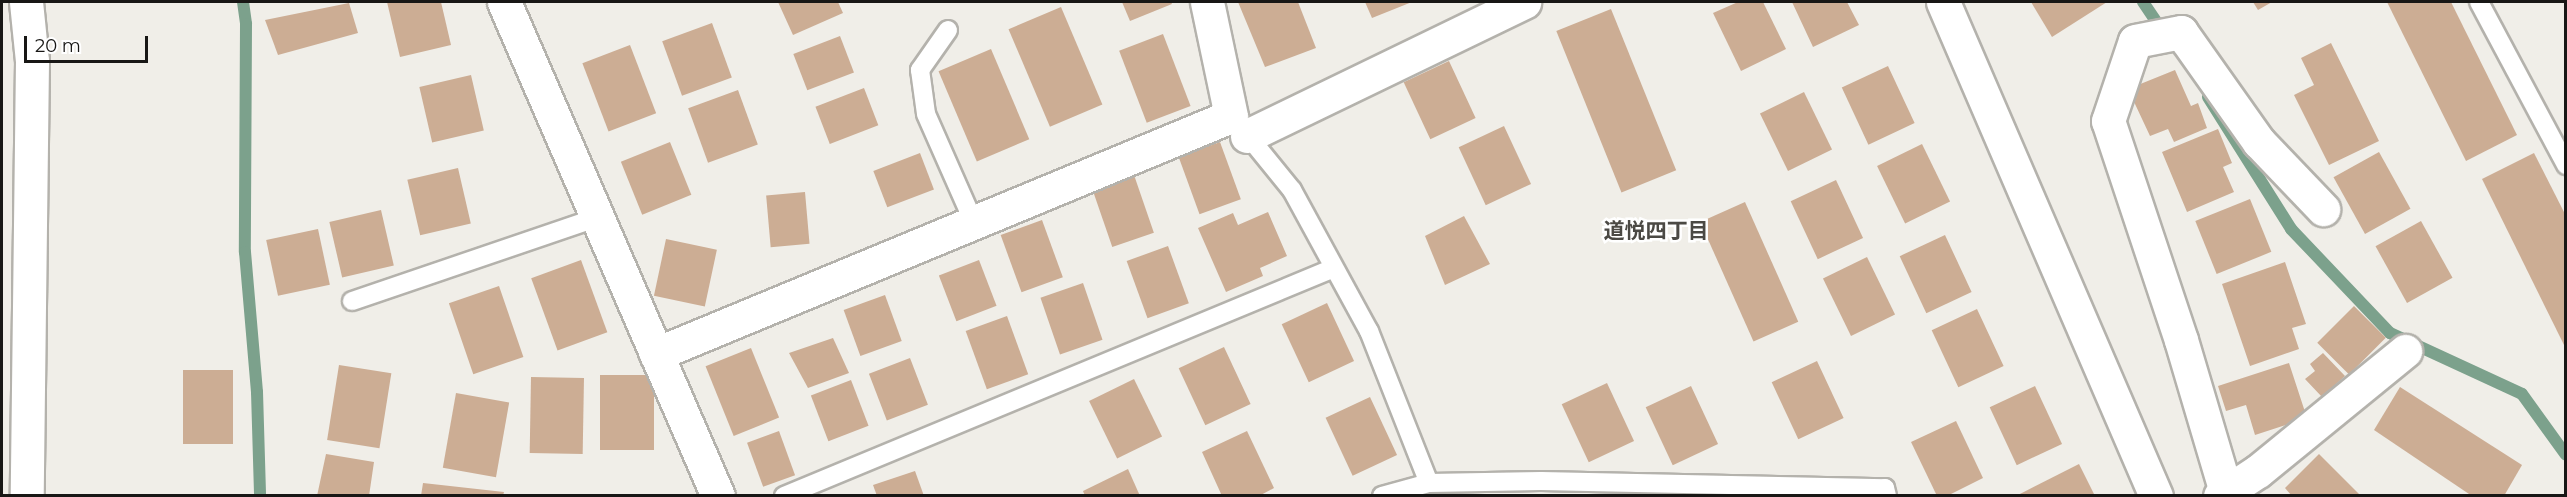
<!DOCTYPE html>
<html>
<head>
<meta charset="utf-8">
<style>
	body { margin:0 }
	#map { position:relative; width:2567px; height:497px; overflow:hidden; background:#f0eee8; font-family:Montserrat,"Noto Sans JP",sans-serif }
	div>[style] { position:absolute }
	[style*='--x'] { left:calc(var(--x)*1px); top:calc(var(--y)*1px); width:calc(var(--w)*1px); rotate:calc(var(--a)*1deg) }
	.stream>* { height:12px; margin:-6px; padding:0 6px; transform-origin:6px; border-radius:6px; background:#7ca18c }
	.building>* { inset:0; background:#ccad94; transform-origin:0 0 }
	.roads { filter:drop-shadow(2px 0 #b4b2ac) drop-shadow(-2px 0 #b4b2ac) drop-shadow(0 2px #b4b2ac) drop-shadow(0 -2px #b4b2ac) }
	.service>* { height:18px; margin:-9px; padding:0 9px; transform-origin:9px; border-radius:9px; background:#fff }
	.minor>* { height:33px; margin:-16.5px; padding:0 16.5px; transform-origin:16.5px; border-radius:16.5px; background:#fff }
	.tertiary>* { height:33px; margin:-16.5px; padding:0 16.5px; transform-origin:16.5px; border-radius:16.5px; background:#fff }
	span { translate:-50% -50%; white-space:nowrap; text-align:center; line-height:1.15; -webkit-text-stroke:5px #fff; paint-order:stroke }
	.neighbourhood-label { font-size:21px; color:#4b4944; font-weight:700 }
	.frame { position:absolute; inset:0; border:3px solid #181715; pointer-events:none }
	.scale { position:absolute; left:24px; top:36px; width:124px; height:27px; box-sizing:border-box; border:3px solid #181715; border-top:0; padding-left:8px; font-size:18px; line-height:21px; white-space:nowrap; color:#181715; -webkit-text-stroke:4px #fff; paint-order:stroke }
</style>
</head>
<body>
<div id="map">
	<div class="stream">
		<div style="--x:243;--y:2;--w:22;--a:82"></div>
		<div style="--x:246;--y:24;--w:228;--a:90.3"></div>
		<div style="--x:245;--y:252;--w:141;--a:85.1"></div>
		<div style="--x:257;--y:392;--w:104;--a:88.3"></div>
		<div style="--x:2143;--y:2;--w:37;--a:56"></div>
		<div style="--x:2208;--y:97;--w:156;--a:57.8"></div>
		<div style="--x:2291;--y:229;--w:144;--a:46.4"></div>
		<div style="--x:2390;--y:333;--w:145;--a:24.8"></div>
		<div style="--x:2522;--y:394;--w:75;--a:54.2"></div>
	</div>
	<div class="building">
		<div style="clip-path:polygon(387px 2px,441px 2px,451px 45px,400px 57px)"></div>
		<div style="clip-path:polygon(778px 2px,838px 2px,843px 13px,793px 35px)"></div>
		<div style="clip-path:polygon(1122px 2px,1171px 2px,1172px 4px,1130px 21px)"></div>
		<div style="clip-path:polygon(1238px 2px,1298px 2px,1316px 48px,1265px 67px)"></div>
		<div style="clip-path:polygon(1365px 2px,1412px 2px,1372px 18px)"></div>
		<div style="clip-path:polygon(1738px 2px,1763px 2px,1786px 49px,1741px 71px,1713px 13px)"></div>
		<div style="clip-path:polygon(1792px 2px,1847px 2px,1859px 25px,1813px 47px)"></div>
		<div style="clip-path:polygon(2031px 2px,2107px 2px,2052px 37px)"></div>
		<div style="clip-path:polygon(2253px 2px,2272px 2px,2258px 10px)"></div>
		<div style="clip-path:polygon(2387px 2px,2451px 2px,2517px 135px,2466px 161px)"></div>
		<div style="clip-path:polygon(349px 3px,358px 33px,278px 55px,265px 20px)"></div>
		<div style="left:1061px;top:7px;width:106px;height:57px;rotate:67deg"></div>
		<div style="left:1611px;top:9px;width:174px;height:59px;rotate:68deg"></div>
		<div style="left:712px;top:23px;width:58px;height:53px;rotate:70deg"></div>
		<div style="left:1163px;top:34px;width:77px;height:47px;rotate:69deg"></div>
		<div style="left:840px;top:36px;width:39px;height:50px;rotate:69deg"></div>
		<div style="clip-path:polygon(2331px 43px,2379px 141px,2329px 165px,2294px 95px,2314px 85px,2301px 58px)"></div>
		<div style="left:630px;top:45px;width:73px;height:51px;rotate:69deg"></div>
		<div style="left:991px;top:49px;width:98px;height:57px;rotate:67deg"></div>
		<div style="left:1449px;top:61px;width:63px;height:50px;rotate:65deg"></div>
		<div style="left:1888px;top:66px;width:63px;height:51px;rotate:65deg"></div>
		<div style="clip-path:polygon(2175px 70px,2191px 106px,2198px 103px,2207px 128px,2174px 142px,2168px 129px,2150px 136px,2128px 89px)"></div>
		<div style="left:471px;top:75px;width:57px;height:53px;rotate:77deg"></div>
		<div style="left:864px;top:88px;width:40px;height:52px;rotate:69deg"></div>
		<div style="left:738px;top:90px;width:58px;height:53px;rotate:70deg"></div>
		<div style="left:1804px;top:92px;width:64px;height:49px;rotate:64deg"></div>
		<div style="left:1504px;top:126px;width:64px;height:50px;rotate:65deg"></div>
		<div style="clip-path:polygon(2218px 129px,2232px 163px,2223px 167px,2234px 192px,2187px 212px,2162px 152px)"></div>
		<div style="left:670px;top:142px;width:57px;height:53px;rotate:68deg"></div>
		<div style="left:1220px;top:142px;width:61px;height:44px;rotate:70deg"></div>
		<div style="left:1922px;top:144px;width:64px;height:50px;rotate:64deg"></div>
		<div style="left:2379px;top:152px;width:65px;height:52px;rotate:61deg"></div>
		<div style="left:920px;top:153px;width:39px;height:50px;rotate:69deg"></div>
		<div style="clip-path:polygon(2534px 153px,2566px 216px,2566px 349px,2482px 179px)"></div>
		<div style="left:458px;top:168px;width:57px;height:52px;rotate:77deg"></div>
		<div style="left:1134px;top:175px;width:61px;height:44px;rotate:71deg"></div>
		<div style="left:1836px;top:180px;width:64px;height:50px;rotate:65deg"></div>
		<div style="left:805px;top:192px;width:52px;height:39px;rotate:85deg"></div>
		<div style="left:2250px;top:199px;width:57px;height:59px;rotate:68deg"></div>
		<div style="left:1745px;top:202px;width:131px;height:49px;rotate:66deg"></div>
		<div style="left:381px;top:210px;width:57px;height:53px;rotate:77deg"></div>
		<div style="clip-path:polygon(1268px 212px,1287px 256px,1260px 268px,1263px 276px,1226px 292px,1198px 228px,1233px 213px,1238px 225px)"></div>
		<div style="clip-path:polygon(1464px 216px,1490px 264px,1445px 285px,1425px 236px)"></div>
		<div style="left:1042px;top:220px;width:61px;height:44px;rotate:70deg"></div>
		<div style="left:2421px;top:221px;width:65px;height:52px;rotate:61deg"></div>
		<div style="left:318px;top:229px;width:57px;height:53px;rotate:78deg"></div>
		<div style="left:1945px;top:235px;width:63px;height:50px;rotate:65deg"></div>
		<div style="left:666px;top:239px;width:52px;height:58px;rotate:12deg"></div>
		<div style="left:1168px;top:246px;width:61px;height:44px;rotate:70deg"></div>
		<div style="left:1867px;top:257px;width:64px;height:49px;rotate:64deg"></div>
		<div style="left:581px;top:260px;width:77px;height:53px;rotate:70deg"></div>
		<div style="left:979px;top:260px;width:49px;height:43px;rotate:69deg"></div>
		<div style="clip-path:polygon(2285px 262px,2306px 324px,2292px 328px,2299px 349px,2250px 366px,2222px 284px)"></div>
		<div style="left:1083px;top:283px;width:60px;height:45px;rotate:71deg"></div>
		<div style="left:499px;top:286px;width:75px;height:53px;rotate:71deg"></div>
		<div style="left:885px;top:295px;width:49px;height:44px;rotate:70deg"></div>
		<div style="left:1327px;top:303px;width:64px;height:50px;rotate:65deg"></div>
		<div style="left:2354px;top:306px;width:45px;height:52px;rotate:45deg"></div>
		<div style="left:1977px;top:309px;width:63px;height:50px;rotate:65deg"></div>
		<div style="left:1007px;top:316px;width:62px;height:44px;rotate:70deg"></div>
		<div style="clip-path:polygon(833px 338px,849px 373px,808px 388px,789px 353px)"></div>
		<div style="left:1224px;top:347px;width:63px;height:50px;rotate:65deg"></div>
		<div style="left:751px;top:348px;width:75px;height:49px;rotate:68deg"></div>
		<div style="clip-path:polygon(2323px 353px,2345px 376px,2322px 397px,2305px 379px,2315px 371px,2310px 364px)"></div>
		<div style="left:910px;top:358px;width:50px;height:44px;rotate:69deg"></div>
		<div style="left:1817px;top:361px;width:63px;height:50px;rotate:65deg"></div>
		<div style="clip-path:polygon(2289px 363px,2307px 418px,2255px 435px,2246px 405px,2226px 411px,2218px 386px)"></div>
		<div style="left:339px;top:365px;width:53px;height:76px;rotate:9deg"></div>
		<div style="left:183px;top:370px;width:50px;height:74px"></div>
		<div style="left:600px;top:375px;width:54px;height:75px"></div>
		<div style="left:531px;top:377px;width:53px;height:76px;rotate:1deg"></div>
		<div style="left:1134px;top:379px;width:64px;height:50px;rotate:64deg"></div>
		<div style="left:851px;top:380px;width:49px;height:43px;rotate:69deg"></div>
		<div style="left:1607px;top:383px;width:64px;height:50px;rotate:65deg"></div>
		<div style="left:1691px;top:386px;width:64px;height:50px;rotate:65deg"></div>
		<div style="left:2035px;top:386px;width:64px;height:50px;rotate:65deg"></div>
		<div style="clip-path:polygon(2400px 387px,2522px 465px,2504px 496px,2472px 496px,2374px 430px)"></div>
		<div style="left:456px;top:393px;width:54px;height:76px;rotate:10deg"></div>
		<div style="left:1370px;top:397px;width:64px;height:49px;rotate:65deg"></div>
		<div style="clip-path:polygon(1956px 421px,1983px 478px,1947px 496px,1937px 496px,1911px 442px)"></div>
		<div style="left:779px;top:431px;width:47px;height:34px;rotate:70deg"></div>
		<div style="clip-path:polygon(1247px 431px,1274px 488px,1259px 496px,1222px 496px,1202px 452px)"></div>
		<div style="clip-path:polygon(326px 454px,374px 462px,369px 496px,317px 496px)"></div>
		<div style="clip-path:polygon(2319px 454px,2361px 496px,2292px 496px,2285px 488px)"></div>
		<div style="clip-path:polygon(2079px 464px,2095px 496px,2016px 496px)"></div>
		<div style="clip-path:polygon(1128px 469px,1140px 496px,1085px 496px,1083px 491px)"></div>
		<div style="clip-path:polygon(915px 471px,924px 496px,877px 496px,873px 485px)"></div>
		<div style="clip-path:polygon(423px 483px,504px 492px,503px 496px,421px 496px)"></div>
	</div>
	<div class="roads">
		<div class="service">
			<div style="--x:2479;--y:2;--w:185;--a:61.9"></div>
			<div style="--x:948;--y:30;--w:49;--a:125"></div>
			<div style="--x:920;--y:70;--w:44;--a:82.2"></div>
			<div style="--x:926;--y:114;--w:119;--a:66.2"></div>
			<div style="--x:1244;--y:131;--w:76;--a:50.9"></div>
			<div style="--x:1292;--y:190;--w:161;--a:61.4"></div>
			<div style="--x:1369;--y:331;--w:163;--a:68.5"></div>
			<div style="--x:352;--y:301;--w:258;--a:-18.8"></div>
			<div style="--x:784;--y:496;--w:595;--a:-22.52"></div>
			<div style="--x:1382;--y:496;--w:49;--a:-15.5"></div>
			<div style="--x:1429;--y:483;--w:112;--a:-1"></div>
			<div style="--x:1541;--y:481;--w:344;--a:1.2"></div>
			<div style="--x:1885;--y:488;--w:8;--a:76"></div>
		</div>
		<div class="minor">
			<div style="--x:26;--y:2;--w:59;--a:84.2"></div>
			<div style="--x:32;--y:61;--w:435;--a:90.7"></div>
			<div style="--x:504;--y:2;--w:538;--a:66.58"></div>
			<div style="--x:1247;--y:136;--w:308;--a:-25.8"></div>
			<div style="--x:656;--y:354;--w:622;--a:-22.49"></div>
			<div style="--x:1231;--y:116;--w:116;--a:-101.9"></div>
			<div style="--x:2226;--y:492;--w:159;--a:-106.5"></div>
			<div style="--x:2181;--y:340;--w:231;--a:-108.4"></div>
			<div style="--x:2108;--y:121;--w:84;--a:-71.4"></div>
			<div style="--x:2135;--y:41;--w:47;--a:-11.1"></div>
			<div style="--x:2181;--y:32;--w:135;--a:54.7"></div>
			<div style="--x:2259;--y:142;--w:93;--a:46.3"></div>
			<div style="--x:2220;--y:496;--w:45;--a:-33.3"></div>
			<div style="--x:2258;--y:471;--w:190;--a:-39.2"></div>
		</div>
		<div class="tertiary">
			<div style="--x:1943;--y:2;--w:538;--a:66.68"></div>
		</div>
	</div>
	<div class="neighbourhood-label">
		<span style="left:1656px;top:231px">道悦四丁目</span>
	</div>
	<div class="frame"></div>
	<div class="scale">20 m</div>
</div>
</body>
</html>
